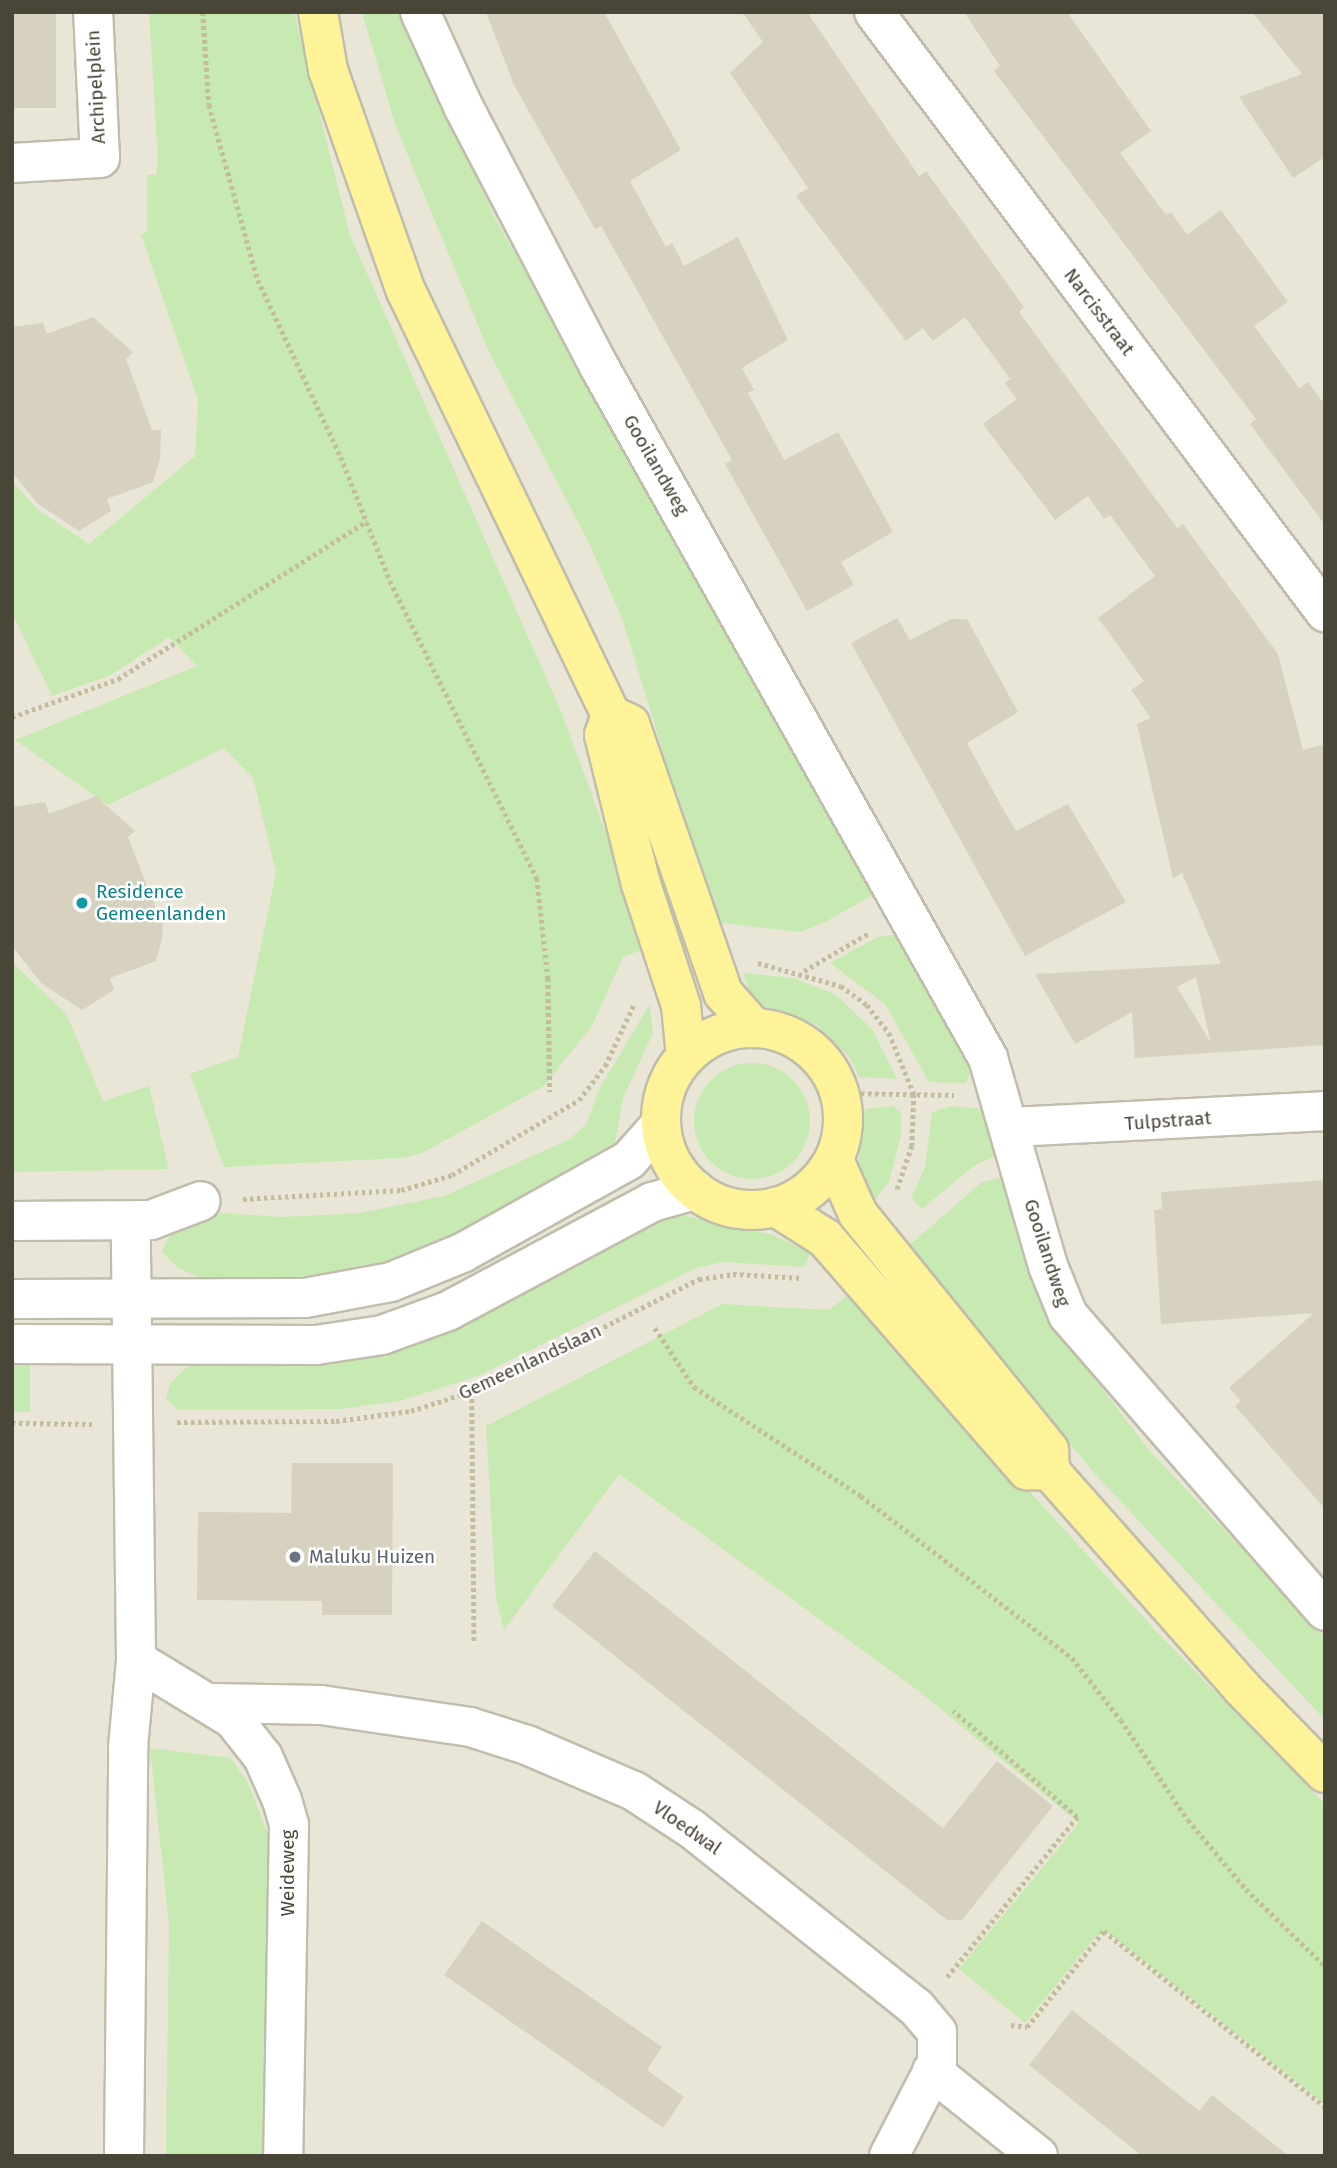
<!DOCTYPE html>
<html>
<head>
<meta charset="utf-8">
<style>
	body { margin:0 }
	#map { position:relative; width:1337px; height:2168px; overflow:hidden; background:#f5f3ea; font-family:"Fira Sans",sans-serif }
	div>[style] { position:absolute }
	[style*='--x'] { left:calc(var(--x)*1px); top:calc(var(--y)*1px); width:calc(var(--w)*1px); rotate:calc(var(--a)*1deg) }
	.residential>* { inset:0; background:#e9e6d8; transform-origin:0 0 }
	.green>* { inset:0; background:#c7eab2; transform-origin:0 0 }
	.round { border-radius:50% }
	.building>* { inset:0; background:#d7d1bf; transform-origin:0 0 }
	.path>* { height:4.5px; margin-top:-2.25px; transform-origin:0; background:repeating-linear-gradient(90deg,#c3bc9d 0 3.5px,transparent 0 7px) }
	.roads { filter:drop-shadow(2px 0 #c1bdac) drop-shadow(-2px 0 #c1bdac) drop-shadow(0 2px #c1bdac) drop-shadow(0 -2px #c1bdac) }
	.minor>* { height:38px; margin:-19px; padding:0 19px; transform-origin:19px; border-radius:19px; background:#fff }
	.major>* { height:38px; margin:-19px; padding:0 19px; transform-origin:19px; border-radius:19px; background:#fff399 }
	.major>.ring { margin:-19px; padding:0; box-sizing:content-box; background:none; border:38px solid #fff399; border-radius:50% }
	.dots>* { width:19px; height:19px; translate:-50% -50%; box-sizing:border-box; border:4px solid #fff; border-radius:50% }
	span { translate:-50% -50%; white-space:nowrap; text-align:center; line-height:1.15; -webkit-text-stroke:5px #fff; paint-order:stroke }
	.street-label { font-size:19px; color:#494537 }
	.culture-label { font-size:19px; color:#0d838f }
	.left { translate:0 -50%; text-align:left }
	.worship-label { font-size:19px; color:#5b616d }
	.frame { position:absolute; inset:0; border:14px solid #494537; pointer-events:none }
</style>
</head>
<body>
<div id="map">
	<div class="residential">
		<div style="left:12px;top:12px;width:1313px;height:2144px"></div>
	</div>
	<div class="green">
		<div style="clip-path:polygon(149px 12px,294px 12px,350px 235px,561px 711px,648px 948px,623px 957px,592px 1026px,544px 1086px,422px 1153px,402px 1158px,224px 1167px,190px 1074px,238px 1057px,276px 872px,253px 778px,224px 748px,108px 805px,15px 740px,197px 666px,169px 637px,111px 675px,52px 696px,12px 613px,12px 481px,37px 509px,89px 544px,195px 456px,198px 400px,141px 235px,147px 232px,147px 175px,156px 175px,158px 161px)"></div>
		<div style="clip-path:polygon(362px 12px,397px 12px,497px 222px,878px 892px,827px 921px,801px 932px,715px 922px,622px 618px,589px 543px,489px 352px,395px 124px)"></div>
		<div style="clip-path:polygon(894px 935px,905px 941px,971px 1070px,966px 1083px,929px 1082px,885px 1004px,830px 963px,878px 937px)"></div>
		<div style="clip-path:polygon(12px 962px,67px 1015px,103px 1101px,149px 1086px,169px 1169px,12px 1172px)"></div>
		<div style="clip-path:polygon(743px 973px,794px 978px,836px 995px,872px 1029px,897px 1079px,859px 1077px,850px 1058px,817px 1025px,754px 1006px)"></div>
		<div style="clip-path:polygon(650px 1004px,653px 1033px,623px 1098px,613px 1154px,465px 1230px,396px 1263px,261px 1282px,199px 1277px,178px 1268px,161px 1251px,171px 1235px,194px 1227px,210px 1212px,281px 1217px,360px 1213px,444px 1196px,570px 1139px,587px 1123px,598px 1091px)"></div>
		<div class="round" style="left:694px;top:1063px;width:116px;height:116px"></div>
		<div style="clip-path:polygon(893px 1106px,901px 1113px,901px 1135px,889px 1182px,871px 1205px,858px 1164px,865px 1109px)"></div>
		<div style="clip-path:polygon(952px 1106px,985px 1109px,996px 1155px,974px 1166px,922px 1209px,911px 1198px,925px 1167px,932px 1112px)"></div>
		<div style="clip-path:polygon(1004px 1177px,1027px 1272px,1046px 1315px,1149px 1450px,1325px 1637px,1325px 1720px,1096px 1475px,906px 1248px,982px 1182px)"></div>
		<div style="clip-path:polygon(667px 1212px,773px 1235px,811px 1253px,803px 1267px,723px 1262px,696px 1268px,478px 1376px,400px 1401px,340px 1409px,178px 1410px,166px 1399px,170px 1384px,187px 1367px,203px 1362px,327px 1359px)"></div>
		<div style="clip-path:polygon(850px 1293px,1155px 1630px,1325px 1804px,1325px 2104px,1107px 1932px,1096px 1936px,1025px 2023px,959px 1969px,1079px 1823px,920px 1692px,619px 1474px,504px 1630px,496px 1599px,486px 1426px,722px 1304px,829px 1310px)"></div>
		<div style="left:12px;top:1357px;width:18px;height:55px"></div>
		<div style="clip-path:polygon(150px 1748px,231px 1758px,248px 1783px,270px 1839px,269px 2156px,166px 2156px,169px 1925px)"></div>
	</div>
	<div class="building">
		<div style="left:12px;top:12px;width:44px;height:96px"></div>
		<div style="clip-path:polygon(486px 12px,604px 12px,681px 150px,630px 181px,666px 247px,672px 243px,684px 266px,738px 237px,788px 340px,742px 368px,754px 390px,748px 393px,784px 460px,838px 432px,893px 532px,841px 562px,854px 585px,807px 611px,725px 464px,732px 460px,601px 226px,595px 229px,514px 85px)"></div>
		<div style="clip-path:polygon(evenodd,742px 12px,807px 12px,919px 176px,926px 171px,1024px 307px,1019px 312px,1177px 528px,1183px 524px,1278px 654px,1303px 750px,1325px 744px,1325px 1045px,1135px 1058px,1132px 1012px,1075px 1044px,1035px 974px,1221px 964px,1182px 873px,1173px 878px,1137px 724px,1151px 718px,1131px 690px,1144px 681px,1098px 618px,1155px 576px,1110px 515px,1104px 519px,1088px 496px,1055px 520px,983px 424px,1017px 399px,1005px 383px,1010px 379px,965px 317px,933px 341px,923px 328px,906px 341px,796px 196px,808px 188px,730px 73px,763px 42px,742px 12px,1196px 977px,1211px 1043px,1177px 987px,1196px 977px)"></div>
		<div style="clip-path:polygon(964px 12px,1067px 12px,1151px 131px,1120px 153px,1166px 215px,1171px 212px,1187px 235px,1221px 210px,1288px 302px,1254px 326px,1299px 388px,1308px 382px,1325px 405px,1325px 525px,1250px 424px,1256px 419px,994px 71px,1000px 66px)"></div>
		<div style="clip-path:polygon(1252px 12px,1325px 12px,1325px 157px,1293px 178px,1239px 97px,1302px 74px)"></div>
		<div style="clip-path:polygon(93px 317px,133px 352px,126px 359px,152px 430px,161px 430px,160px 459px,153px 482px,107px 499px,111px 511px,79px 531px,38px 504px,12px 472px,12px 327px,43px 323px,47px 334px)"></div>
		<div style="clip-path:polygon(897px 618px,910px 640px,951px 619px,967px 619px,1018px 712px,967px 743px,1003px 809px,1016px 831px,1068px 804px,1126px 902px,1025px 956px,851px 643px)"></div>
		<div style="clip-path:polygon(96px 796px,135px 831px,128px 837px,156px 909px,164px 909px,162px 938px,156px 961px,110px 978px,114px 990px,82px 1010px,41px 983px,12px 946px,12px 807px,45px 802px,49px 814px)"></div>
		<div style="clip-path:polygon(1325px 1180px,1325px 1509px,1235px 1406px,1241px 1401px,1229px 1388px,1314px 1313px,1161px 1324px,1154px 1210px,1162px 1209px,1161px 1192px)"></div>
		<div style="clip-path:polygon(292px 1463px,393px 1463px,392px 1615px,322px 1615px,322px 1601px,197px 1600px,198px 1512px,291px 1513px)"></div>
		<div style="clip-path:polygon(595px 1551px,943px 1828px,997px 1761px,1053px 1806px,962px 1920px,947px 1920px,552px 1606px)"></div>
		<div style="clip-path:polygon(482px 1921px,662px 2047px,647px 2070px,684px 2097px,663px 2128px,444px 1975px)"></div>
		<div style="clip-path:polygon(1072px 2010px,1199px 2111px,1212px 2095px,1289px 2156px,1142px 2156px,1029px 2065px)"></div>
	</div>
	<div class="path">
		<div style="--x:203;--y:12;--w:93;--a:86.3"></div>
		<div style="--x:209;--y:105;--w:182;--a:74.4"></div>
		<div style="--x:258;--y:280;--w:195;--a:64.9"></div>
		<div style="--x:341;--y:457;--w:133;--a:68.4"></div>
		<div style="--x:390;--y:581;--w:331;--a:63.7"></div>
		<div style="--x:537;--y:878;--w:101;--a:83.7"></div>
		<div style="--x:548;--y:978;--w:114;--a:89"></div>
		<div style="--x:12;--y:717;--w:113;--a:-19.7"></div>
		<div style="--x:118;--y:679;--w:295;--a:-32.4"></div>
		<div style="--x:758;--y:963;--w:86;--a:15.5"></div>
		<div style="--x:841;--y:986;--w:32;--a:36"></div>
		<div style="--x:867;--y:1005;--w:36;--a:52"></div>
		<div style="--x:889;--y:1033;--w:66;--a:67.7"></div>
		<div style="--x:914;--y:1094;--w:52;--a:92.2"></div>
		<div style="--x:912;--y:1146;--w:46;--a:108.8"></div>
		<div style="--x:804;--y:971;--w:75;--a:-30.3"></div>
		<div style="--x:840;--y:1093;--w:114;--a:1"></div>
		<div style="--x:243;--y:1199;--w:158;--a:-3.3"></div>
		<div style="--x:401;--y:1190;--w:53;--a:-16.4"></div>
		<div style="--x:452;--y:1175;--w:147;--a:-30.6"></div>
		<div style="--x:579;--y:1100;--w:43;--a:-52.6"></div>
		<div style="--x:605;--y:1066;--w:68;--a:-64.9"></div>
		<div style="--x:655;--y:1328;--w:71;--a:56.5"></div>
		<div style="--x:694;--y:1387;--w:199;--a:33.1"></div>
		<div style="--x:861;--y:1496;--w:266;--a:37.5"></div>
		<div style="--x:1072;--y:1658;--w:79;--a:51.7"></div>
		<div style="--x:1121;--y:1720;--w:120;--a:56.2"></div>
		<div style="--x:1188;--y:1820;--w:90;--a:50"></div>
		<div style="--x:1246;--y:1889;--w:110;--a:44.3"></div>
		<div style="--x:472;--y:1392;--w:249;--a:89.5"></div>
		<div style="--x:177;--y:1422;--w:159;--a:-0.4"></div>
		<div style="--x:336;--y:1421;--w:76;--a:-7.6"></div>
		<div style="--x:411;--y:1411;--w:78;--a:-18"></div>
		<div style="--x:485;--y:1387;--w:240;--a:-26.8"></div>
		<div style="--x:699;--y:1279;--w:34;--a:-8"></div>
		<div style="--x:733;--y:1274;--w:69;--a:3.3"></div>
		<div style="--x:12;--y:1423;--w:80;--a:0.7"></div>
		<div style="--x:947;--y:1977;--w:206;--a:-50.9"></div>
		<div style="--x:1077;--y:1817;--w:163;--a:-139.5"></div>
		<div style="--x:1011;--y:2025;--w:16;--a:7"></div>
		<div style="--x:1027;--y:2027;--w:123;--a:-51.3"></div>
		<div style="--x:1104;--y:1931;--w:283;--a:38.5"></div>
	</div>
	<div class="roads">
		<div class="minor">
			<div style="--x:420;--y:12;--w:106;--a:65.4"></div>
			<div style="--x:464;--y:108;--w:293;--a:62.4"></div>
			<div style="--x:600;--y:368;--w:792;--a:60.65"></div>
			<div style="--x:988;--y:1058;--w:216;--a:73.9"></div>
			<div style="--x:1048;--y:1266;--w:53;--a:67.8"></div>
			<div style="--x:1068;--y:1315;--w:392;--a:49"></div>
			<div style="--x:874;--y:12;--w:751;--a:53.07"></div>
			<div style="--x:12;--y:163;--w:88;--a:-3.3"></div>
			<div style="--x:100;--y:158;--w:146;--a:-92.7"></div>
			<div style="--x:1011;--y:1127;--w:314;--a:-2.9"></div>
			<div style="--x:12;--y:1221;--w:139;--a:-0.4"></div>
			<div style="--x:151;--y:1220;--w:53;--a:-20.8"></div>
			<div style="--x:12;--y:1299;--w:293;--a:-0.2"></div>
			<div style="--x:305;--y:1298;--w:87;--a:-10.5"></div>
			<div style="--x:391;--y:1282;--w:77;--a:-22.2"></div>
			<div style="--x:462;--y:1253;--w:191;--a:-29.1"></div>
			<div style="--x:629;--y:1160;--w:48;--a:-48.4"></div>
			<div style="--x:12;--y:1344;--w:304;--a:0.2"></div>
			<div style="--x:316;--y:1345;--w:67;--a:-8.6"></div>
			<div style="--x:382;--y:1335;--w:70;--a:-20"></div>
			<div style="--x:448;--y:1311;--w:231;--a:-28.1"></div>
			<div style="--x:652;--y:1202;--w:45;--a:-15.6"></div>
			<div style="--x:136;--y:1660;--w:114;--a:31.3"></div>
			<div style="--x:233;--y:1719;--w:48;--a:51.7"></div>
			<div style="--x:263;--y:1757;--w:47;--a:66.2"></div>
			<div style="--x:282;--y:1800;--w:26;--a:74"></div>
			<div style="--x:289;--y:1825;--w:331;--a:91"></div>
			<div style="--x:212;--y:1703;--w:109;--a:1.1"></div>
			<div style="--x:321;--y:1705;--w:151;--a:8.4"></div>
			<div style="--x:470;--y:1727;--w:60;--a:17.5"></div>
			<div style="--x:527;--y:1745;--w:116;--a:23.3"></div>
			<div style="--x:634;--y:1791;--w:69;--a:33.2"></div>
			<div style="--x:692;--y:1829;--w:286;--a:38.5"></div>
			<div style="--x:916;--y:2007;--w:33;--a:50"></div>
			<div style="--x:937;--y:2032;--w:31;--a:90"></div>
			<div style="--x:937;--y:2063;--w:105;--a:117.3"></div>
			<div style="--x:932;--y:2071;--w:136;--a:38.7"></div>
			<div style="--x:124;--y:2156;--w:409;--a:-89.4"></div>
			<div style="--x:128;--y:1747;--w:87;--a:-84.7"></div>
			<div style="--x:136;--y:1660;--w:439;--a:-90.7"></div>
		</div>
		<div class="major">
			<div style="--x:318;--y:12;--w:59;--a:80.2"></div>
			<div style="--x:328;--y:70;--w:234;--a:70.6"></div>
			<div style="--x:406;--y:291;--w:471;--a:64.2"></div>
			<div style="--x:611;--y:715;--w:21;--a:109"></div>
			<div style="--x:604;--y:735;--w:154;--a:76.1"></div>
			<div style="--x:641;--y:884;--w:128;--a:71.8"></div>
			<div style="--x:681;--y:1006;--w:50;--a:84.3"></div>
			<div style="--x:611;--y:715;--w:21;--a:25"></div>
			<div style="--x:630;--y:724;--w:285;--a:70.9"></div>
			<div style="--x:723;--y:993;--w:47;--a:48.5"></div>
			<div class="ring" style="left:661px;top:1028px;width:144px;height:144px"></div>
			<div style="--x:834;--y:1160;--w:59;--a:66"></div>
			<div style="--x:858;--y:1214;--w:304;--a:51"></div>
			<div style="--x:1049;--y:1450;--w:21;--a:87"></div>
			<div style="--x:1050;--y:1471;--w:288;--a:48.5"></div>
			<div style="--x:1241;--y:1687;--w:120;--a:45.7"></div>
			<div style="--x:776;--y:1207;--w:58;--a:32.3"></div>
			<div style="--x:825;--y:1238;--w:308;--a:49"></div>
			<div style="--x:1027;--y:1470;--w:23;--a:2"></div>
		</div>
	</div>
	<div class="dots">
		<div style="left:82px;top:903px;background:#0f9aa8"></div>
		<div style="left:295px;top:1557px;background:#6b7280"></div>
	</div>
	<div class="street-label">
		<span style="left:96px;top:87px;rotate:-93deg">Archipelplein</span>
		<span style="left:1099px;top:312px;rotate:53deg">Narcisstraat</span>
		<span style="left:656px;top:465px;rotate:60deg">Gooilandweg</span>
		<span style="left:1168px;top:1121px;rotate:-4deg">Tulpstraat</span>
		<span style="left:1047px;top:1253px;rotate:72deg">Gooilandweg</span>
		<span style="left:530px;top:1362px;rotate:-25deg">Gemeenlandslaan</span>
		<span style="left:687px;top:1828px;rotate:35deg">Vloedwal</span>
		<span style="left:288px;top:1873px;rotate:-90deg">Weideweg</span>
	</div>
	<div class="culture-label">
		<span class="left" style="left:96px;top:903px">Residence<br>Gemeenlanden</span>
	</div>
	<div class="worship-label">
		<span class="left" style="left:309px;top:1557px">Maluku Huizen</span>
	</div>
	<div class="frame"></div>
</div>
</body>
</html>
